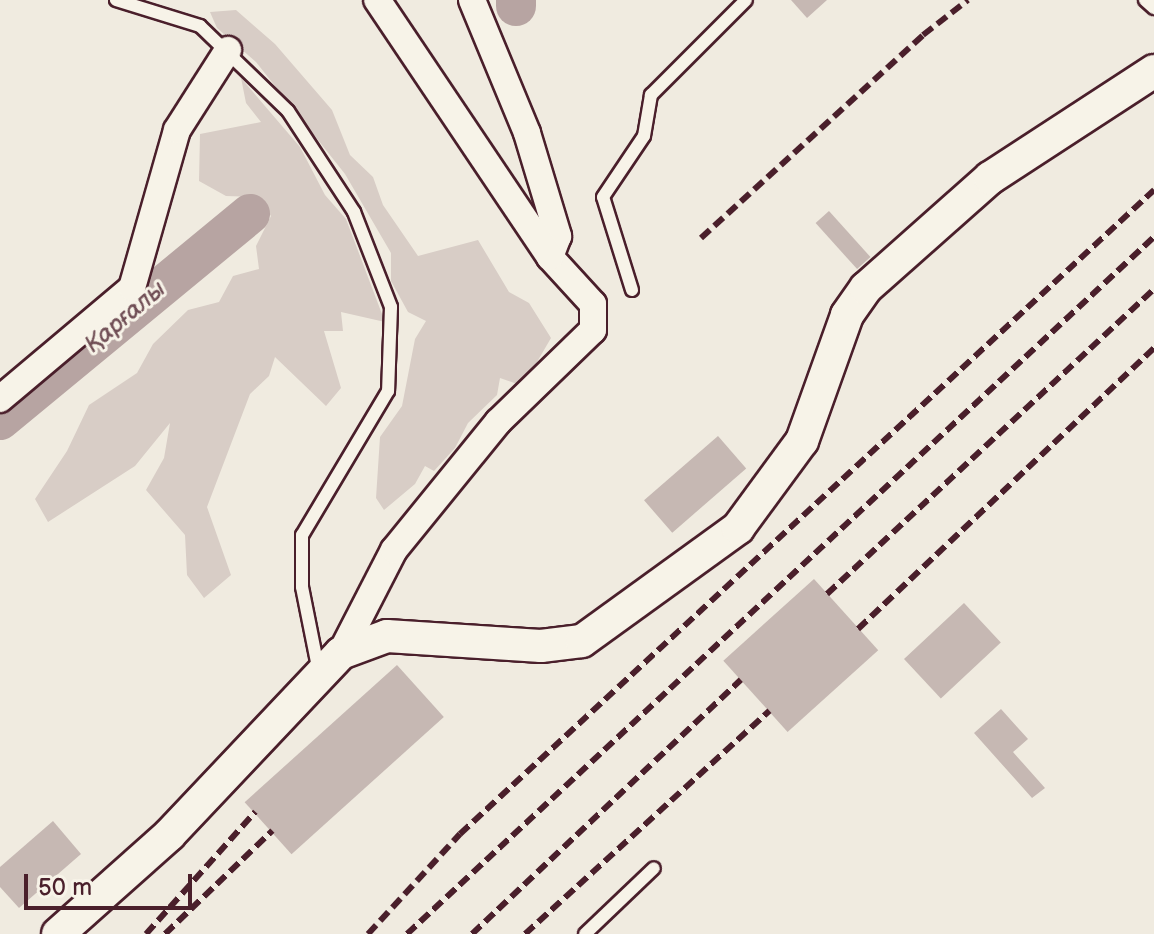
<!DOCTYPE html>
<html>
<head>
<meta charset="utf-8">
<style>
	body { margin:0 }
	#map { position:relative; width:1154px; height:934px; overflow:hidden; background:#f0ebe0; font-family:"Balsamiq Sans",sans-serif }
	div>[style] { position:absolute }
	[style*='--x'] { left:calc(var(--x)*1px); top:calc(var(--y)*1px); width:calc(var(--w)*1px); rotate:calc(var(--a)*1deg) }
	.green>* { inset:0; background:#d8cdc6 }
	.river>* { height:40px; margin:-20px; padding:0 20px; transform-origin:20px; border-radius:20px; background:#b7a4a2 }
	.building>* { inset:0; background:#c6b8b3; transform-origin:0 0 }
	.roads { filter:drop-shadow(2px 0 #4a1f2b) drop-shadow(-2px 0 #4a1f2b) drop-shadow(0 2px #4a1f2b) drop-shadow(0 -2px #4a1f2b) }
	.service>* { height:12px; margin:-6px; padding:0 6px; transform-origin:6px; border-radius:6px; background:#f7f3e8 }
	.minor>* { height:26px; margin:-13px; padding:0 13px; transform-origin:13px; border-radius:13px; background:#f7f3e8 }
	.tertiary>* { height:32px; margin:-16px; padding:0 16px; transform-origin:16px; border-radius:16px; background:#f7f3e8 }
	.rail>* { height:6px; margin-top:-3px; transform-origin:0; background:repeating-linear-gradient(90deg,#4a1f2b 0 12px,transparent 0 18px) }
	span { translate:-50% -50%; white-space:nowrap; text-align:center; line-height:1.15; -webkit-text-stroke:6px #f7f3e8; paint-order:stroke }
	.water-label { font-size:24px; color:#704e55; font-style:italic }
	.scale { position:absolute; left:24px; top:874px; width:168px; height:36px; box-sizing:border-box; border:4px solid #4a1f2b; border-top:0; padding-left:10px; font-size:24px; line-height:28px; white-space:nowrap; color:#4a1f2b; -webkit-text-stroke:6px #f7f3e8; paint-order:stroke }
</style>
</head>
<body>
<div id="map">
	<div class="green">
		<div style="clip-path:polygon(236px 10px,275px 44px,332px 110px,350px 155px,373px 177px,383px 205px,418px 256px,478px 240px,509px 292px,529px 303px,551px 338px,523px 386px,500px 378px,497px 395px,468px 423px,455px 448px,434px 471px,425px 466px,415px 484px,384px 510px,376px 498px,380px 437px,402px 406px,415px 339px,426px 321px,408px 312px,391px 281px,391px 253px,345px 174px,256px 62px,217px 28px,210px 12px)"></div>
		<div style="clip-path:polygon(241px 78px,300px 147px,325px 195px,346px 219px,385px 322px,341px 312px,343px 331px,324px 331px,341px 388px,326px 406px,275px 357px,269px 376px,250px 394px,207px 507px,231px 575px,204px 598px,187px 575px,185px 535px,146px 490px,164px 458px,170px 423px,135px 466px,48px 522px,35px 499px,67px 451px,89px 405px,137px 373px,153px 344px,188px 310px,219px 302px,233px 276px,259px 269px,256px 246px,271px 216px,257px 197px,226px 196px,199px 181px,200px 134px,261px 122px,246px 103px)"></div>
	</div>
	<div class="river">
		<div style="--x:516;--y:0;--w:6;--a:90"></div>
		<div style="--x:0;--y:420;--w:324;--a:-39.5"></div>
	</div>
	<div class="building">
		<div style="clip-path:polygon(791px 0,827px 0,807px 18px)"></div>
		<div style="left:829px;top:211px;width:62px;height:18px;rotate:48deg"></div>
		<div style="left:718px;top:436px;width:43px;height:98px;rotate:49deg"></div>
		<div style="left:814px;top:579px;width:96px;height:122px;rotate:48deg"></div>
		<div style="left:964px;top:603px;width:54px;height:82px;rotate:47deg"></div>
		<div style="left:397px;top:665px;width:70px;height:205px;rotate:48deg"></div>
		<div style="clip-path:polygon(1001px 709px,1028px 739px,1013px 752px,1045px 788px,1032px 798px,974px 733px)"></div>
		<div style="clip-path:polygon(53px 821px,81px 854px,19px 908px,0 887px,0 867px)"></div>
	</div>
	<div class="roads">
		<div class="service">
			<div style="--x:116;--y:0;--w:88;--a:17.2"></div>
			<div style="--x:200;--y:26;--w:122;--a:44"></div>
			<div style="--x:288;--y:111;--w:121;--a:56.8"></div>
			<div style="--x:354;--y:212;--w:102;--a:68.7"></div>
			<div style="--x:391;--y:307;--w:84;--a:92"></div>
			<div style="--x:388;--y:391;--w:168;--a:120.8"></div>
			<div style="--x:302;--y:535;--w:52;--a:90"></div>
			<div style="--x:302;--y:587;--w:87;--a:78.7"></div>
			<div style="--x:1145;--y:0;--w:12;--a:42"></div>
			<div style="--x:632;--y:290;--w:97;--a:-107.3"></div>
			<div style="--x:603;--y:197;--w:73;--a:-56.1"></div>
			<div style="--x:644;--y:136;--w:42;--a:-80.3"></div>
			<div style="--x:651;--y:95;--w:134;--a:-45"></div>
			<div style="--x:585;--y:934;--w:95;--a:-43.7"></div>
		</div>
		<div class="minor">
			<div style="--x:472;--y:0;--w:144;--a:67.5"></div>
			<div style="--x:527;--y:133;--w:108;--a:73.2"></div>
			<div style="--x:558;--y:236;--w:22;--a:111"></div>
			<div style="--x:0;--y:399;--w:172;--a:-40.1"></div>
			<div style="--x:132;--y:288;--w:164;--a:-74.1"></div>
			<div style="--x:177;--y:130;--w:95;--a:-57.5"></div>
			<div style="--x:341;--y:653;--w:116;--a:-62.8"></div>
			<div style="--x:394;--y:550;--w:165;--a:-50.9"></div>
			<div style="--x:498;--y:422;--w:132;--a:-44.1"></div>
			<div style="--x:593;--y:330;--w:26;--a:-90"></div>
			<div style="--x:593;--y:304;--w:64;--a:-132.5"></div>
			<div style="--x:550;--y:257;--w:310;--a:-123.9"></div>
		</div>
		<div class="tertiary">
			<div style="--x:58;--y:934;--w:149;--a:-41.7"></div>
			<div style="--x:169;--y:835;--w:250;--a:-46.6"></div>
			<div style="--x:341;--y:653;--w:49;--a:-20.3"></div>
			<div style="--x:387;--y:636;--w:154;--a:3.7"></div>
			<div style="--x:541;--y:646;--w:41;--a:-7"></div>
			<div style="--x:582;--y:641;--w:193;--a:-35.9"></div>
			<div style="--x:738;--y:528;--w:108;--a:-53.7"></div>
			<div style="--x:802;--y:441;--w:134;--a:-70.3"></div>
			<div style="--x:847;--y:315;--w:33;--a:-55"></div>
			<div style="--x:866;--y:288;--w:166;--a:-41.6"></div>
			<div style="--x:990;--y:178;--w:196;--a:-33.1"></div>
		</div>
	</div>
	<div class="rail">
		<div style="--x:701;--y:238;--w:301;--a:-42.4"></div>
		<div style="--x:923;--y:35;--w:57;--a:-37.9"></div>
		<div style="--x:827;--y:594;--w:447;--a:-43"></div>
		<div style="--x:858;--y:629;--w:408;--a:-43.5"></div>
		<div style="--x:146;--y:934;--w:164;--a:-48.2"></div>
		<div style="--x:165;--y:934;--w:149;--a:-43.9"></div>
		<div style="--x:368;--y:934;--w:136;--a:-47.4"></div>
		<div style="--x:460;--y:834;--w:947;--a:-42.86"></div>
		<div style="--x:407;--y:934;--w:1022;--a:-43.02"></div>
		<div style="--x:472;--y:934;--w:370;--a:-43.4"></div>
		<div style="--x:525;--y:934;--w:331;--a:-42.4"></div>
	</div>
	<div class="water-label">
		<span style="left:125px;top:317px;rotate:-40deg">Қарғалы</span>
	</div>
	<div class="scale">50 m</div>
</div>
</body>
</html>
